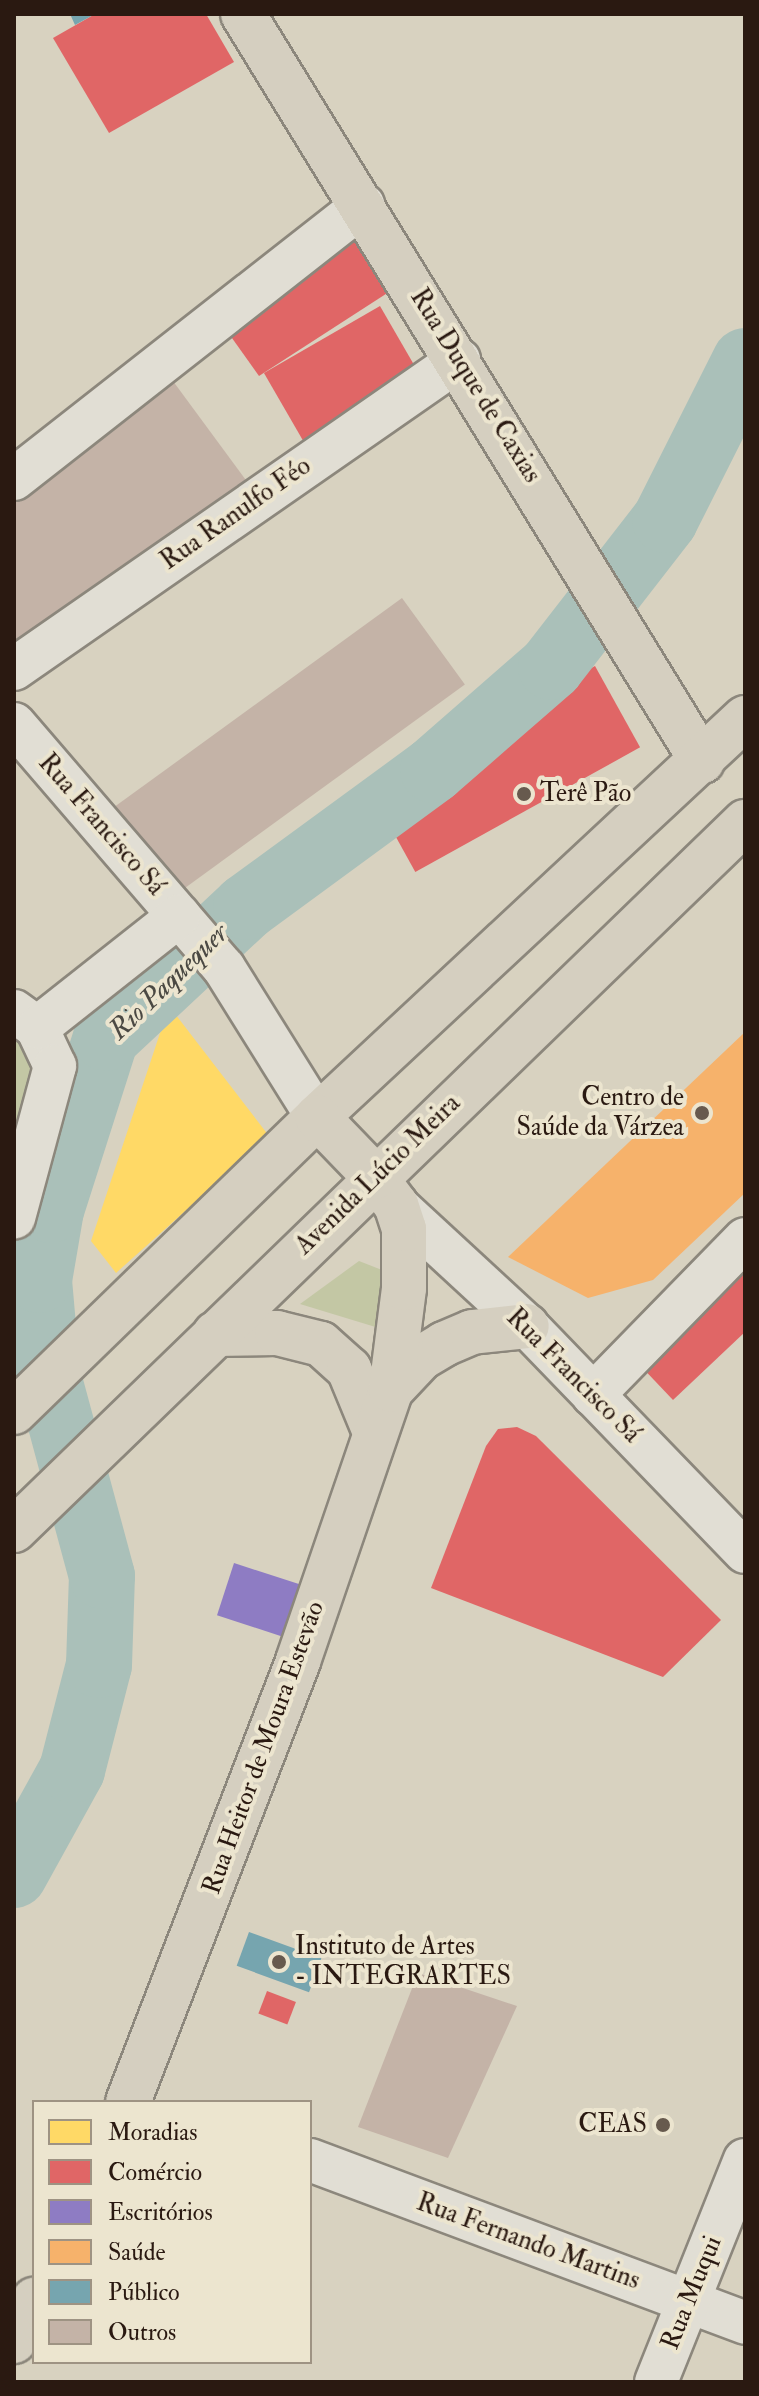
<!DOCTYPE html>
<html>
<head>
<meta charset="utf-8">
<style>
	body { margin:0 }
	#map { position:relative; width:759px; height:2396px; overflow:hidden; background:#d8d2c0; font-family:"IM FELL Double Pica",serif }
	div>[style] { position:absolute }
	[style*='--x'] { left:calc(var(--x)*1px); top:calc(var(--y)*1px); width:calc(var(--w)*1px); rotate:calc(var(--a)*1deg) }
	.green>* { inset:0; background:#c3c7a4 }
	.water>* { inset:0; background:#aac0b9 }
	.homes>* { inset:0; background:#ffd966 }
	.shops>* { inset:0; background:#e06666; transform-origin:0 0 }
	.offices>* { inset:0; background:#8e7cc3; transform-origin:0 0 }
	.health>* { inset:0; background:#f6b26b }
	.public>* { inset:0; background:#76a5af; transform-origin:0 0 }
	.river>* { height:66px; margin:-33px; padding:0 33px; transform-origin:33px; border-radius:33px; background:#aac0b9 }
	.building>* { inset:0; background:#c4b3a7; transform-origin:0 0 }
	.roads { filter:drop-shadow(2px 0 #8c877c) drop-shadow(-2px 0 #8c877c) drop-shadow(0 2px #8c877c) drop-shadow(0 -2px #8c877c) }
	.minor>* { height:42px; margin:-21px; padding:0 21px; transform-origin:21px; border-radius:21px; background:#e1ded4 }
	.major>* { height:44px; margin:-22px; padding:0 22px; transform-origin:22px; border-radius:22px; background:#d5cfc0 }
	.dots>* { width:22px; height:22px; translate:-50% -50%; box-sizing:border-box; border:4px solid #ece5cf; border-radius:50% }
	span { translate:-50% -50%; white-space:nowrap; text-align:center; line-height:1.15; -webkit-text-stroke:8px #ece5cf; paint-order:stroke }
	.street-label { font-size:26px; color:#2a1911 }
	.poi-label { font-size:26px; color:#2a1911 }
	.left { translate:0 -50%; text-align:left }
	.right { translate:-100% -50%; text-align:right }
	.water-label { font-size:28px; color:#4b4943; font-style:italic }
	.frame { position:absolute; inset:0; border:16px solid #2a1911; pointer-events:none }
	.legend { position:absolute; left:32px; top:2100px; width:280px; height:264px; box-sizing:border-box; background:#ece5cf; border:2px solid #9e9383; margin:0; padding:10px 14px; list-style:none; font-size:24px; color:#2a1911 }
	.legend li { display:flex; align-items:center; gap:16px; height:40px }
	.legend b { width:40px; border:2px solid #9e9383 }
</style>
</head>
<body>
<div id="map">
	<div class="green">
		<div style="clip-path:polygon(14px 1022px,49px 1081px,14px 1181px)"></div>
		<div style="clip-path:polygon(359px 1261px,382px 1270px,382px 1329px,300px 1304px)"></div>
	</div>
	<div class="water">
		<div style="clip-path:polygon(745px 327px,745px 394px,644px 567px,627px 538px)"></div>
	</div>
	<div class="homes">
		<div style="clip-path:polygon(169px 1006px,269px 1136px,116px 1273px,91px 1241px)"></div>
	</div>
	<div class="shops">
		<div style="clip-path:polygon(95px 14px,206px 14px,234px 62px,109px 133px,53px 38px)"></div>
		<div style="clip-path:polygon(350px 224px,392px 290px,259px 376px,222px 324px)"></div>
		<div style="left:380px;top:306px;width:87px;height:134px;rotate:60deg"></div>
		<div style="left:595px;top:666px;width:93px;height:257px;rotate:61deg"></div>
		<div style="clip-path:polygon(745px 1259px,745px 1332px,673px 1400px,636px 1361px)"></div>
		<div style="clip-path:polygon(517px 1427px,536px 1436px,721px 1620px,663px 1677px,431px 1588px,486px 1446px,498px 1429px)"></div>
		<div style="left:267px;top:1991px;width:31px;height:24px;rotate:21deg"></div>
	</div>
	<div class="offices">
		<div style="left:234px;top:1563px;width:82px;height:55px;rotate:18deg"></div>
	</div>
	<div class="health">
		<div style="clip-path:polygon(745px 1032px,745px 1193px,653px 1280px,588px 1298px,508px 1257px)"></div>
	</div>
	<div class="public">
		<div style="clip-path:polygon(70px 14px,95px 14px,75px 25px)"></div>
		<div style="left:249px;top:1932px;width:77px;height:36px;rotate:20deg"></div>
	</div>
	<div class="river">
		<div style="--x:14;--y:1875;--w:120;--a:-61.1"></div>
		<div style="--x:72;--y:1770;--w:108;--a:-75.6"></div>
		<div style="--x:99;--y:1665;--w:89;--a:-88.1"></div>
		<div style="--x:102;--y:1576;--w:211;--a:-105.1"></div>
		<div style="--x:47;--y:1372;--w:92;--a:-95"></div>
		<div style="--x:39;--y:1280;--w:71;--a:-80.3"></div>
		<div style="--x:51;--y:1210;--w:181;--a:-72.3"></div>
		<div style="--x:106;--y:1038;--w:192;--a:-43.1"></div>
		<div style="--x:246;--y:907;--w:232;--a:-36.2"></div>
		<div style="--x:433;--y:770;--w:157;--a:-41.1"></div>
		<div style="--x:551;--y:667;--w:186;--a:-52.2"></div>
		<div style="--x:665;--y:520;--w:178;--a:-63.3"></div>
	</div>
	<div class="building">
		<div style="clip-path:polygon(170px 377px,251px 487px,14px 662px,14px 499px)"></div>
		<div style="left:402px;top:598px;width:107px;height:360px;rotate:54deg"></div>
		<div style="clip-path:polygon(418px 1973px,517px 2006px,448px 2158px,358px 2127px)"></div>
	</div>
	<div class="roads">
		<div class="minor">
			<div style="--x:14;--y:479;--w:444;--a:-38.1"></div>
			<div style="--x:14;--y:669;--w:542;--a:-34.78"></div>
			<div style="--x:14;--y:724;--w:322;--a:49.3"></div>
			<div style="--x:224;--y:968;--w:176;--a:58"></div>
			<div style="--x:14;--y:1011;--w:29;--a:36"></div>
			<div style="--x:37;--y:1028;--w:42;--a:64.7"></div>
			<div style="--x:55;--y:1066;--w:157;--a:105.1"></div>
			<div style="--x:37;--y:1028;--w:181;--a:-38.3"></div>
			<div style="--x:396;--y:1205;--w:178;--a:42.7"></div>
			<div style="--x:527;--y:1326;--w:314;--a:46"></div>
			<div style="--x:593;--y:1395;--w:218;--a:-45.7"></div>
			<div style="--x:310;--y:2160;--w:465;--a:20.5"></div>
			<div style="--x:656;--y:2382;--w:239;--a:-68.2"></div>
		</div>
		<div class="major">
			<div style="--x:243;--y:14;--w:877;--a:58.43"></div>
			<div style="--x:215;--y:1334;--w:62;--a:-0.9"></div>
			<div style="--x:277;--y:1333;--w:45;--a:14"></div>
			<div style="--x:321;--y:1344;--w:38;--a:42"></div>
			<div style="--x:349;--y:1369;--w:68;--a:67.6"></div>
			<div style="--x:391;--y:1390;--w:44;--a:-46.8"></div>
			<div style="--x:421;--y:1358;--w:27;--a:-31"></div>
			<div style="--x:444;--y:1344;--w:30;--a:-23"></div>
			<div style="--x:472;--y:1332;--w:55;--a:-6.2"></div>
			<div style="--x:14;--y:1412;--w:423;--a:-44.2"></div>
			<div style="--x:317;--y:1117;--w:585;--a:-42.99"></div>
			<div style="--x:14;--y:1530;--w:1018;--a:-44.08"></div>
			<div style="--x:128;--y:2102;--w:473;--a:-68.9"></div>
			<div style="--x:298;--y:1661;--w:287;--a:-71.1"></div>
			<div style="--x:391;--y:1390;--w:103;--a:-82.7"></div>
			<div style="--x:404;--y:1288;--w:59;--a:-90"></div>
			<div style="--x:404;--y:1229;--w:25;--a:-108"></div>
			<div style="--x:396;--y:1205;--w:35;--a:-127"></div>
			<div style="--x:375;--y:1177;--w:83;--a:-134"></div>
			<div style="--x:14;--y:2341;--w:46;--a:-64"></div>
		</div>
	</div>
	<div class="dots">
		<div style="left:524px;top:794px;background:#675a4e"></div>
		<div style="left:702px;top:1113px;background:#675a4e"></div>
		<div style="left:279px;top:1962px;background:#675a4e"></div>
		<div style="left:663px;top:2125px;background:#675a4e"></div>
	</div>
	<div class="street-label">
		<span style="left:475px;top:386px;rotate:58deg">Rua Duque de Caxias</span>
		<span style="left:236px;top:514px;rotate:-35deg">Rua Ranulfo Féo</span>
		<span style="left:101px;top:825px;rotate:49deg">Rua Francisco Sá</span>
		<span style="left:378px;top:1175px;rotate:-44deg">Avenida Lúcio Meira</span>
		<span style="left:573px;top:1376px;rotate:45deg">Rua Francisco Sá</span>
		<span style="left:264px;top:1748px;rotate:-70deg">Rua Heitor de Moura Estevão</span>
		<span style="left:528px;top:2242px;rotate:20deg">Rua Fernando Martins</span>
		<span style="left:692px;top:2293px;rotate:-68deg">Rua Muqui</span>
	</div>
	<div class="poi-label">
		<span class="left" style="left:540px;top:794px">Terê Pão</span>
		<span class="right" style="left:684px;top:1113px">Centro de<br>Saúde da Várzea</span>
		<span class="left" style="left:295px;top:1962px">Instituto de Artes<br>- INTEGRARTES</span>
		<span class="right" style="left:647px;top:2125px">CEAS</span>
	</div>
	<div class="water-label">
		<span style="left:169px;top:982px;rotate:-44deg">Rio Paquequer</span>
	</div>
	<div class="frame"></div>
	<ul class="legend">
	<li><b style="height:22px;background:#ffd966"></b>Moradias</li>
	<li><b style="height:22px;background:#e06666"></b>Comércio</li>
	<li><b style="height:22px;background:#8e7cc3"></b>Escritórios</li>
	<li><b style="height:22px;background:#f6b26b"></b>Saúde</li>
	<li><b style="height:22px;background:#76a5af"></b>Público</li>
	<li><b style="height:22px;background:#c4b3a7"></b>Outros</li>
	</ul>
</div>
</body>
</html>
